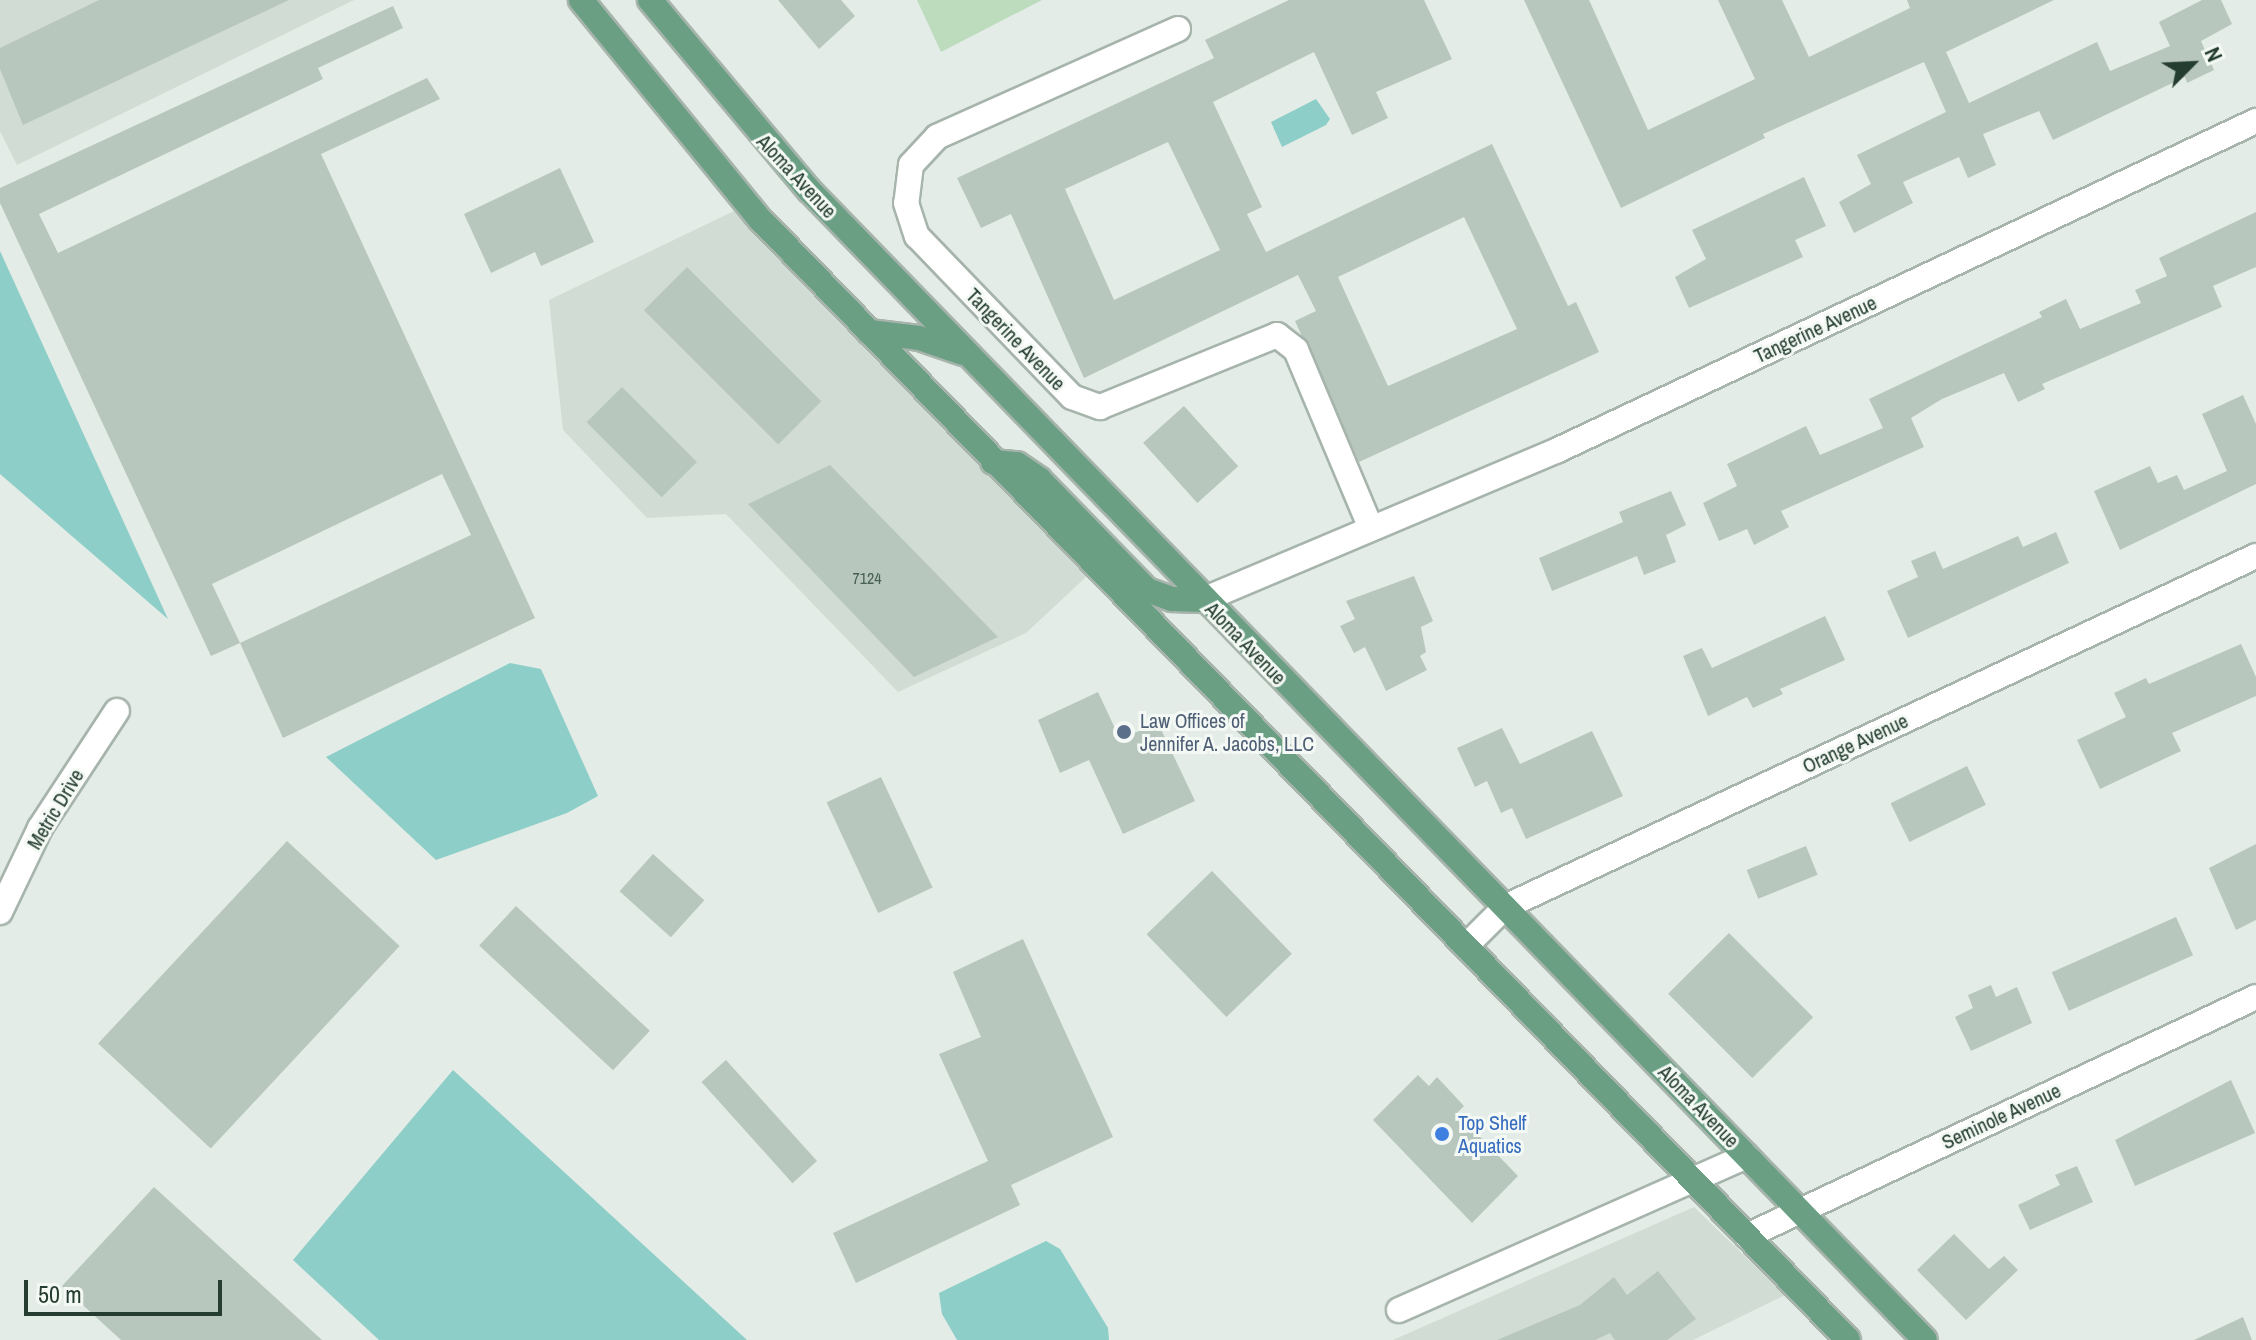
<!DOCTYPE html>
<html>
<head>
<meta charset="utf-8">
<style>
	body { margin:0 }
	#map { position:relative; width:2256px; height:1340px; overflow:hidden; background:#e3ece6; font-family:"Archivo Narrow",sans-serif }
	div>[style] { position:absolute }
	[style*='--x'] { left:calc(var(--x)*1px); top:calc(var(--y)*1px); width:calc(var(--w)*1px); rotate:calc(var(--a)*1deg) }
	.built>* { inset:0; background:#d1dcd4 }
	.green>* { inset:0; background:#bddcbe }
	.water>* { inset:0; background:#8ecec8 }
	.building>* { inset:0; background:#b8c7be; transform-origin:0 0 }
	.roads { filter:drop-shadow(2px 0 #a6b4ac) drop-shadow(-2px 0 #a6b4ac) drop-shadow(0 2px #a6b4ac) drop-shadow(0 -2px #a6b4ac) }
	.street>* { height:24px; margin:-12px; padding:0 12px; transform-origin:12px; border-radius:12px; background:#fff }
	.secondary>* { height:24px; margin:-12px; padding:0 12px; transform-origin:12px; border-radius:12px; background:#fff }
	.primary>* { height:24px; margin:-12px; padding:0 12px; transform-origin:12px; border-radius:12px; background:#6a9f84 }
	.dots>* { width:22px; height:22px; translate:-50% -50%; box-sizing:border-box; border:4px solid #f4f9f5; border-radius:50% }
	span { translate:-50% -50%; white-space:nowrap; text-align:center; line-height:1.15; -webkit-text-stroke:6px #f4f9f5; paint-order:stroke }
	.number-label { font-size:16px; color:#496054 }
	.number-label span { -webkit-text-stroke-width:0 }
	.street-label { font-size:20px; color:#243d30 }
	.service-label { font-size:20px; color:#4e5e75 }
	.left { translate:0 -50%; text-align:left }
	.shop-label { font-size:20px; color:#366cbe }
	.north { position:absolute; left:2152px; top:24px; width:80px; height:80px; -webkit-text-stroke:6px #f4f9f5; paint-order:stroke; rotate:66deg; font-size:22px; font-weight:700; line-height:32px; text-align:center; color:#243d30 }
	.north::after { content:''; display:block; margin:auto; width:28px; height:36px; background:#243d30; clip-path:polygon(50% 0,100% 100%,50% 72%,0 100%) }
	.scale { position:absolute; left:24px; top:1280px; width:198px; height:36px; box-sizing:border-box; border:4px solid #243d30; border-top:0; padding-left:10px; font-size:24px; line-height:28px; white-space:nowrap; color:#243d30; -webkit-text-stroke:6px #f4f9f5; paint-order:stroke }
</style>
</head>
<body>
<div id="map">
	<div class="built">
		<div style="clip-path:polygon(0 0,354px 0,17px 165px,0 131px)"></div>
		<div style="clip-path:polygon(734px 211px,1087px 576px,1026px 633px,898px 692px,726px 514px,647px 518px,563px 430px,549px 300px)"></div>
		<div style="clip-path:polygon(1694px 1207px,1785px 1295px,1693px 1340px,1393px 1340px)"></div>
	</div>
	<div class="green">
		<div style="clip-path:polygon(917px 0,1042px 0,941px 52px)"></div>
	</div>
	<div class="water">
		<div style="clip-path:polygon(1316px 99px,1330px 119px,1326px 125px,1282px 147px,1271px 122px)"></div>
		<div style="clip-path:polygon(0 251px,168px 619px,0 474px)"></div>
		<div style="clip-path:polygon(510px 663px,541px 669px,598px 796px,567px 813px,436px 860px,326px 757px)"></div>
		<div style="clip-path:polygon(453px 1070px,747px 1340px,748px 1340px,379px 1340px,293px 1260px)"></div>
		<div style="clip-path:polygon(1046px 1241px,1060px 1249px,1108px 1328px,1109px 1340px,957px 1340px,942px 1314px,939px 1293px)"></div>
	</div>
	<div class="building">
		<div style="clip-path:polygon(99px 0,289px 0,23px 125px,0 69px,0 48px)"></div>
		<div style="clip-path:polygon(778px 0,841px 0,855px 16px,819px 49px)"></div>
		<div style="clip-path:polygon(evenodd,1289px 0,1424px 0,1452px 59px,1376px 92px,1388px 118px,1352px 135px,1314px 52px,1213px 102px,1262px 207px,1247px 214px,1266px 252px,1492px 144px,1568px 306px,1576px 302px,1599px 352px,1359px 462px,1295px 321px,1316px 311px,1298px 275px,1084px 378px,1011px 214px,981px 228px,957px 178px,1214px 58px,1205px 40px,1289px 0,1168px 142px,1220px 250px,1114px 300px,1065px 189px,1168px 142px,1289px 0,1464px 217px,1517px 329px,1388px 386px,1338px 277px,1464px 217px)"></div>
		<div style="clip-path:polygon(1524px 0,1589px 0,1648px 130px,1755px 79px,1718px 0,1782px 0,1809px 57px,1910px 8px,1907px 0,2054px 0,1946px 52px,1969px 103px,2097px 42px,2110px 71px,2170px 46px,2159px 22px,2202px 0,2221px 0,2232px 24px,2201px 41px,2214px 70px,2187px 83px,2185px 77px,2053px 140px,2039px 111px,1983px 134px,1996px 165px,1968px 178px,1959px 157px,1903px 182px,1913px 203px,1854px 233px,1839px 202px,1871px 184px,1857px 155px,1946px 112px,1924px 62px,1763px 134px,1765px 138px,1621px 208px)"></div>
		<div style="clip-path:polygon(evenodd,393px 6px,403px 28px,318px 68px,323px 79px,39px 214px,58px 253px,427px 78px,440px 99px,321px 154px,535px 618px,283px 738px,240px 643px,211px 656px,0 203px,0 188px,393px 6px,442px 474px,471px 535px,240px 643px,212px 584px,442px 474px)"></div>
		<div style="clip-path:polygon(560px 168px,594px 242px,541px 266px,535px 252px,491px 273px,464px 214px)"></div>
		<div style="clip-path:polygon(1804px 177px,1826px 226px,1795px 240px,1803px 257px,1689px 308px,1675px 277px,1706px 259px,1692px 230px)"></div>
		<div style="clip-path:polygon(2256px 212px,2256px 267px,2213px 286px,2222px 307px,2042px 384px,2045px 389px,2018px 402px,2004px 373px,1942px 399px,1911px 418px,1924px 447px,1781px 511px,1789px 527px,1754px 545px,1747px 529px,1719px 541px,1703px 503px,1737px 486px,1727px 464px,1806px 426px,1820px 455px,1883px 428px,1869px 399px,2042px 317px,2039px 312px,2066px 299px,2080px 329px,2141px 303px,2135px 290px,2167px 276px,2159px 258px)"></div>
		<div style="left:687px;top:267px;width:190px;height:61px;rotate:45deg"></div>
		<div style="left:622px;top:387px;width:106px;height:50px;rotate:45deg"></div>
		<div style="clip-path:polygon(2243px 395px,2256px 424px,2256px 484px,2120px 550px,2094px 491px,2150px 466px,2158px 483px,2177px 475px,2184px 490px,2227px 471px,2202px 414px)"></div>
		<div style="left:1184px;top:406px;width:81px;height:55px;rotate:48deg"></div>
		<div style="clip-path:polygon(830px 465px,998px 637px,914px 677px,748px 504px)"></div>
		<div style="clip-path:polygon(1671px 491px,1686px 525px,1666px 535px,1676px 562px,1644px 575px,1637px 556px,1552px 591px,1539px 558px,1623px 522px,1619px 512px)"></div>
		<div style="clip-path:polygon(2056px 532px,2069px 563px,1908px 638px,1887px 591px,1918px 577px,1911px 561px,1935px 551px,1943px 569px,2018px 536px,2023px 547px)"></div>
		<div style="clip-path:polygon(1414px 576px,1433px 621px,1421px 627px,1426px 652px,1420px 656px,1427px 670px,1386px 691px,1365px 647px,1354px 653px,1340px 626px,1355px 619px,1346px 601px)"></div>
		<div style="clip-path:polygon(1825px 616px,1845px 660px,1780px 689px,1783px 694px,1753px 708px,1747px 697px,1708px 716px,1683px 656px,1702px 648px,1712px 668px)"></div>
		<div style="clip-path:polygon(2241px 644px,2256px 677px,2256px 696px,2172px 733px,2181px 751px,2100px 789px,2077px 740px,2126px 717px,2114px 693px,2146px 678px,2149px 684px)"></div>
		<div style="clip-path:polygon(1098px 692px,1120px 739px,1158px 723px,1195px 801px,1123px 834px,1089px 760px,1060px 773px,1038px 720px)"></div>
		<div style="clip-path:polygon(1502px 728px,1520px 764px,1592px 731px,1623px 796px,1526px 839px,1512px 808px,1501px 813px,1487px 781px,1475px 787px,1457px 748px)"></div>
		<div style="left:1967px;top:766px;width:43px;height:85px;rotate:64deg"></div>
		<div style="left:881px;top:777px;width:122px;height:60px;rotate:65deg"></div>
		<div style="left:287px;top:841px;width:154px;height:277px;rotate:43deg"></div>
		<div style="clip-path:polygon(2256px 844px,2256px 920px,2236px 930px,2209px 868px)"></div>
		<div style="left:1806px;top:846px;width:31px;height:64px;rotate:68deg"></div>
		<div style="left:653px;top:854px;width:69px;height:50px;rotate:42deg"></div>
		<div style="left:1212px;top:871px;width:115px;height:91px;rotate:46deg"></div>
		<div style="left:516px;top:906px;width:183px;height:54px;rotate:43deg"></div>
		<div style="left:2176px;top:917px;width:42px;height:136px;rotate:66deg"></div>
		<div style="left:1729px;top:933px;width:119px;height:86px;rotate:45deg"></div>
		<div style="clip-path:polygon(1023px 939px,1113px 1137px,1011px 1185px,1020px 1205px,856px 1283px,833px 1233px,988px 1161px,939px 1054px,981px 1037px,953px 972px)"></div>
		<div style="clip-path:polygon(1991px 985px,1996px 997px,2017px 987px,2032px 1023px,1971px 1051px,1955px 1017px,1973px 1008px,1968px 995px)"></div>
		<div style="left:726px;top:1060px;width:136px;height:33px;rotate:48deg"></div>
		<div style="clip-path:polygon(1418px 1075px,1429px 1086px,1437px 1077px,1464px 1106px,1457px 1113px,1518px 1176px,1472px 1223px,1373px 1120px)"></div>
		<div style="clip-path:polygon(2231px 1080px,2255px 1133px,2135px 1186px,2115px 1140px)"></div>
		<div style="clip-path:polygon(2077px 1166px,2093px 1202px,2030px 1230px,2018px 1205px,2060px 1185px,2055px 1175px)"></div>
		<div style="clip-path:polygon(154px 1187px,322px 1340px,121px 1340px,62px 1286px)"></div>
		<div style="clip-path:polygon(1954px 1234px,1989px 1269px,2004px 1256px,2018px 1270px,1966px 1320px,1917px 1270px)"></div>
		<div style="clip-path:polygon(1658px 1271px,1696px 1319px,1667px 1340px,1615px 1340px,1610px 1333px,1595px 1340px,1497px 1340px,1580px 1305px,1614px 1277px,1627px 1295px)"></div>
		<div style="clip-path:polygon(2243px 1317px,2252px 1340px,2194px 1340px)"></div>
	</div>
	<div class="roads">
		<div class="street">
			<div style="--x:1178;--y:29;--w:264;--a:155.9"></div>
			<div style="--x:937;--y:137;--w:38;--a:133"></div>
			<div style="--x:911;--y:165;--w:38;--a:97"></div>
			<div style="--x:906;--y:203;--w:35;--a:72"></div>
			<div style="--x:917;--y:236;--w:223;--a:46.1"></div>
			<div style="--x:1072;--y:397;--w:30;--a:20"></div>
			<div style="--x:1100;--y:407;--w:191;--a:-22.1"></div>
			<div style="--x:1277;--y:335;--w:24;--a:38"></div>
			<div style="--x:1296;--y:350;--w:191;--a:67.2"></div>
			<div style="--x:0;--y:912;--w:93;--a:-64.5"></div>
			<div style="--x:40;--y:828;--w:140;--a:-56.7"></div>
			<div style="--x:1466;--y:946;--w:55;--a:-45"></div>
			<div style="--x:1505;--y:907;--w:829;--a:-25.05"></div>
			<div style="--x:1747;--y:1236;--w:562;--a:-25.15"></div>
			<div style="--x:1399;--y:1310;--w:380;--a:-23.9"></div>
		</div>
		<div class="secondary">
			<div style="--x:1203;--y:600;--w:385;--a:-22.9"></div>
			<div style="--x:1558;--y:450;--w:772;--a:-25.24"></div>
		</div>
		<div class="primary">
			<div style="--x:581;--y:0;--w:279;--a:50.8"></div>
			<div style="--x:757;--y:216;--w:1566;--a:45.85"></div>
			<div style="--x:650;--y:0;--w:248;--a:50.1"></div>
			<div style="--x:809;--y:190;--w:1602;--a:45.86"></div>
			<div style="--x:869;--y:332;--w:50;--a:6.8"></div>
			<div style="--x:919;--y:338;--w:46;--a:18.8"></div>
			<div style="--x:993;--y:462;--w:24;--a:5"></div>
			<div style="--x:1017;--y:464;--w:27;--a:34"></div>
			<div style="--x:1039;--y:479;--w:155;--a:45.8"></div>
			<div style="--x:1147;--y:590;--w:27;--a:20"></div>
			<div style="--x:1172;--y:599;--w:31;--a:2"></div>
		</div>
	</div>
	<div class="dots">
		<div style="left:1124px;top:732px;background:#5c6f8a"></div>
		<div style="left:1442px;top:1134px;background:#3f7fe0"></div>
	</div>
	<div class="number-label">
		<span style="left:867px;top:578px">7124</span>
	</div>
	<div class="street-label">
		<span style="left:797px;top:176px;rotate:47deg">Aloma Avenue</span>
		<span style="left:1815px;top:329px;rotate:-25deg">Tangerine Avenue</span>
		<span style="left:1016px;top:339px;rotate:46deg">Tangerine Avenue</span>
		<span style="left:1246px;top:643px;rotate:46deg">Aloma Avenue</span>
		<span style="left:1855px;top:743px;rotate:-25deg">Orange Avenue</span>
		<span style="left:55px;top:809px;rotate:-59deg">Metric Drive</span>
		<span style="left:1699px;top:1106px;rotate:46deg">Aloma Avenue</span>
		<span style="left:2001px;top:1116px;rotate:-25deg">Seminole Avenue</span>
	</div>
	<div class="service-label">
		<span class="left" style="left:1140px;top:732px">Law Offices of<br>Jennifer A. Jacobs, LLC</span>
	</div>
	<div class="shop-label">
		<span class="left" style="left:1458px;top:1134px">Top Shelf<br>Aquatics</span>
	</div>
	<div class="north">N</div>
	<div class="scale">50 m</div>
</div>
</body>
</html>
